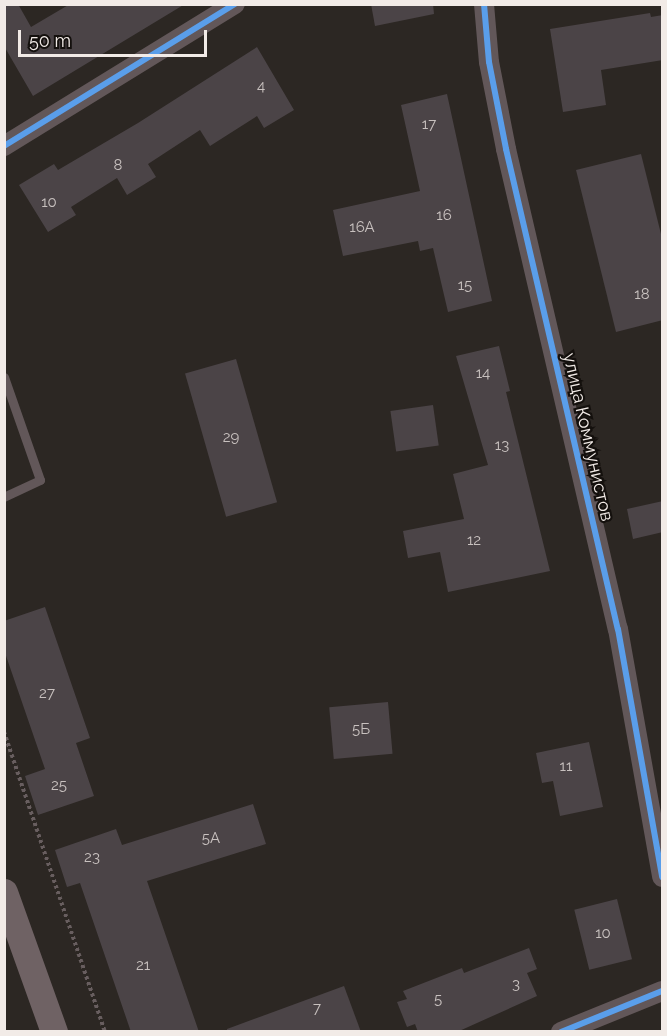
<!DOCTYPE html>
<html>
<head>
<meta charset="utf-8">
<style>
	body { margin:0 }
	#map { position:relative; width:667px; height:1036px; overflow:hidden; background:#2c2723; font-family:Raleway,sans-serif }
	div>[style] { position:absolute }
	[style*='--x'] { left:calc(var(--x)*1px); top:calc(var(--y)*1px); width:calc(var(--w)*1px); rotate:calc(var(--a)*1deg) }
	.building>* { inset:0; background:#4b4447; transform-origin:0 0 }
	.path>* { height:4px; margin-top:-2px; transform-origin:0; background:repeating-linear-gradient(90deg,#685e5f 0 3px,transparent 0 6px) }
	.service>* { height:9px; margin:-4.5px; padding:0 4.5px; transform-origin:4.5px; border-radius:4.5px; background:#625759 }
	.minor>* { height:20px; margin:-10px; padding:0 10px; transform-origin:10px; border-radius:10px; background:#625759 }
	.secondary>* { height:27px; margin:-13.5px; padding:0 13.5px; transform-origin:13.5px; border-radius:13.5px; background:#6f6264 }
	.cycleway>* { height:6px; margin:-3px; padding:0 3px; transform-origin:3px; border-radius:3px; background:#5a9eea }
	span { translate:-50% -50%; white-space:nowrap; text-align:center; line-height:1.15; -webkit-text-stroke:4.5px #14100d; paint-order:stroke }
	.number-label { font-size:15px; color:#c8c1bf }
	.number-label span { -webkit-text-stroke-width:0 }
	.street-label { font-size:18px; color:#f2ebe7 }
	.frame { position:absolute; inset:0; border:6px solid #f2ebe7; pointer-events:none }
	.scale { position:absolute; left:18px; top:30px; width:189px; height:27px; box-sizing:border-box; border:3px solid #f2ebe7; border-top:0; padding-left:8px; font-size:18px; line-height:21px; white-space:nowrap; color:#f2ebe7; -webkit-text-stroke:4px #14100d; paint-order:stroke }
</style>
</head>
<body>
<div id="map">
	<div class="building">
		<div style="clip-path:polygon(4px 4px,18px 4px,31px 27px,70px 4px,185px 4px,33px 96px,4px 46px)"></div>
		<div style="clip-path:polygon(371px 4px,433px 4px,434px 14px,375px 26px)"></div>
		<div style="clip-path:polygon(650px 13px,651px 17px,663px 15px,663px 60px,601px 70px,606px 105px,563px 112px,550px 29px)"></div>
		<div style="clip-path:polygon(257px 47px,294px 110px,264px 128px,257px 116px,210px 146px,200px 130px,148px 164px,156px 177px,127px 195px,117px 178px,71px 207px,76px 215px,48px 232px,19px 185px,54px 164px,58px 170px,138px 123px)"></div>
		<div style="clip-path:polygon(447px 94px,492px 301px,448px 312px,433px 248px,420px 251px,418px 241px,343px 256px,333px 210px,420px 191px,401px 105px)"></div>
		<div style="clip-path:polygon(641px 154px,663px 242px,663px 320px,616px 332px,576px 170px)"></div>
		<div style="clip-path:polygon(499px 346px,510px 391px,506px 392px,550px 571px,448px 592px,440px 552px,408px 558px,403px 531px,464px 519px,453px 474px,488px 465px,456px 356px)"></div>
		<div style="left:236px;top:359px;width:149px;height:53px;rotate:74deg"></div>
		<div style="left:433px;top:405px;width:41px;height:43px;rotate:82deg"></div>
		<div style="clip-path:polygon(663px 501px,663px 532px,633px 539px,627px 509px)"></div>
		<div style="clip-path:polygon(45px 607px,90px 738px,76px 743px,94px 796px,38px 815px,25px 776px,45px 769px,4px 650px,4px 621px)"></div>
		<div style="left:388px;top:702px;width:52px;height:59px;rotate:85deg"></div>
		<div style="clip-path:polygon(589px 742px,603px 807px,560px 816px,553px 781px,542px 783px,536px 753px)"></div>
		<div style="clip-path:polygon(253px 804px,266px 844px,147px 881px,199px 1032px,131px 1032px,80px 883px,67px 887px,55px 850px,116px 829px,122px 845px)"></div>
		<div style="left:617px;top:899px;width:62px;height:44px;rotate:76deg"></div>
		<div style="clip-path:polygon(529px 948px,537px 969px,527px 973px,537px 996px,457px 1032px,418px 1032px,415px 1024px,407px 1027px,397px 1002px,407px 999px,403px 991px,462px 968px,464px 973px)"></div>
		<div style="clip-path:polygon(344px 986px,361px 1032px,227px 1032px,227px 1029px)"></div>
	</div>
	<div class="path">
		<div style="--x:4;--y:732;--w:317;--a:71.4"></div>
	</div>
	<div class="service">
		<div style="--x:4;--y:377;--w:109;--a:70.7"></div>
		<div style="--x:40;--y:480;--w:40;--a:155"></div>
	</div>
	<div class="minor">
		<div style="--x:484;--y:4;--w:58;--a:85.1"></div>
		<div style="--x:489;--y:62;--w:89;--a:78.9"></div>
		<div style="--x:506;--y:149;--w:493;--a:76.9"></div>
		<div style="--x:618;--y:629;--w:252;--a:79.9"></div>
		<div style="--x:4;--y:146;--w:271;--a:-31.6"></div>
		<div style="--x:561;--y:1032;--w:109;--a:-22.1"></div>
	</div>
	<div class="secondary">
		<div style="--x:4;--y:892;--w:149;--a:70.3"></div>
	</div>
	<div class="cycleway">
		<div style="--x:484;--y:4;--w:58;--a:85.1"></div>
		<div style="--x:489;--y:62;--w:89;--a:78.9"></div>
		<div style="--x:506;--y:149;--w:493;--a:76.9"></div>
		<div style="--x:618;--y:629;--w:252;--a:79.9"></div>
		<div style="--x:4;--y:146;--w:271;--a:-31.6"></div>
		<div style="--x:561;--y:1032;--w:109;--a:-22.1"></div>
	</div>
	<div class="number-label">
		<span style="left:261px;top:87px">4</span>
		<span style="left:429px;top:125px">17</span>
		<span style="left:118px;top:166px">8</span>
		<span style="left:49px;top:203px">10</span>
		<span style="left:444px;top:216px">16</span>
		<span style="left:362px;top:228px">16А</span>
		<span style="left:465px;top:286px">15</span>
		<span style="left:642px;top:295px">18</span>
		<span style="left:483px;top:374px">14</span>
		<span style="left:231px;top:438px">29</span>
		<span style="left:502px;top:446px">13</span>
		<span style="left:474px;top:541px">12</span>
		<span style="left:47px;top:694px">27</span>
		<span style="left:361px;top:730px">5Б</span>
		<span style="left:566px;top:767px">11</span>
		<span style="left:59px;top:786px">25</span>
		<span style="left:211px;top:839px">5А</span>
		<span style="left:92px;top:858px">23</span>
		<span style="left:603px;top:934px">10</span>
		<span style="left:143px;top:966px">21</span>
		<span style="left:516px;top:985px">3</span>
		<span style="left:438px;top:1000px">5</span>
		<span style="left:317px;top:1009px">7</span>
	</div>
	<div class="street-label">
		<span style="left:588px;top:437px;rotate:77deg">улица Коммунистов</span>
	</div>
	<div class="frame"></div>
	<div class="scale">50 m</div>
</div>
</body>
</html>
